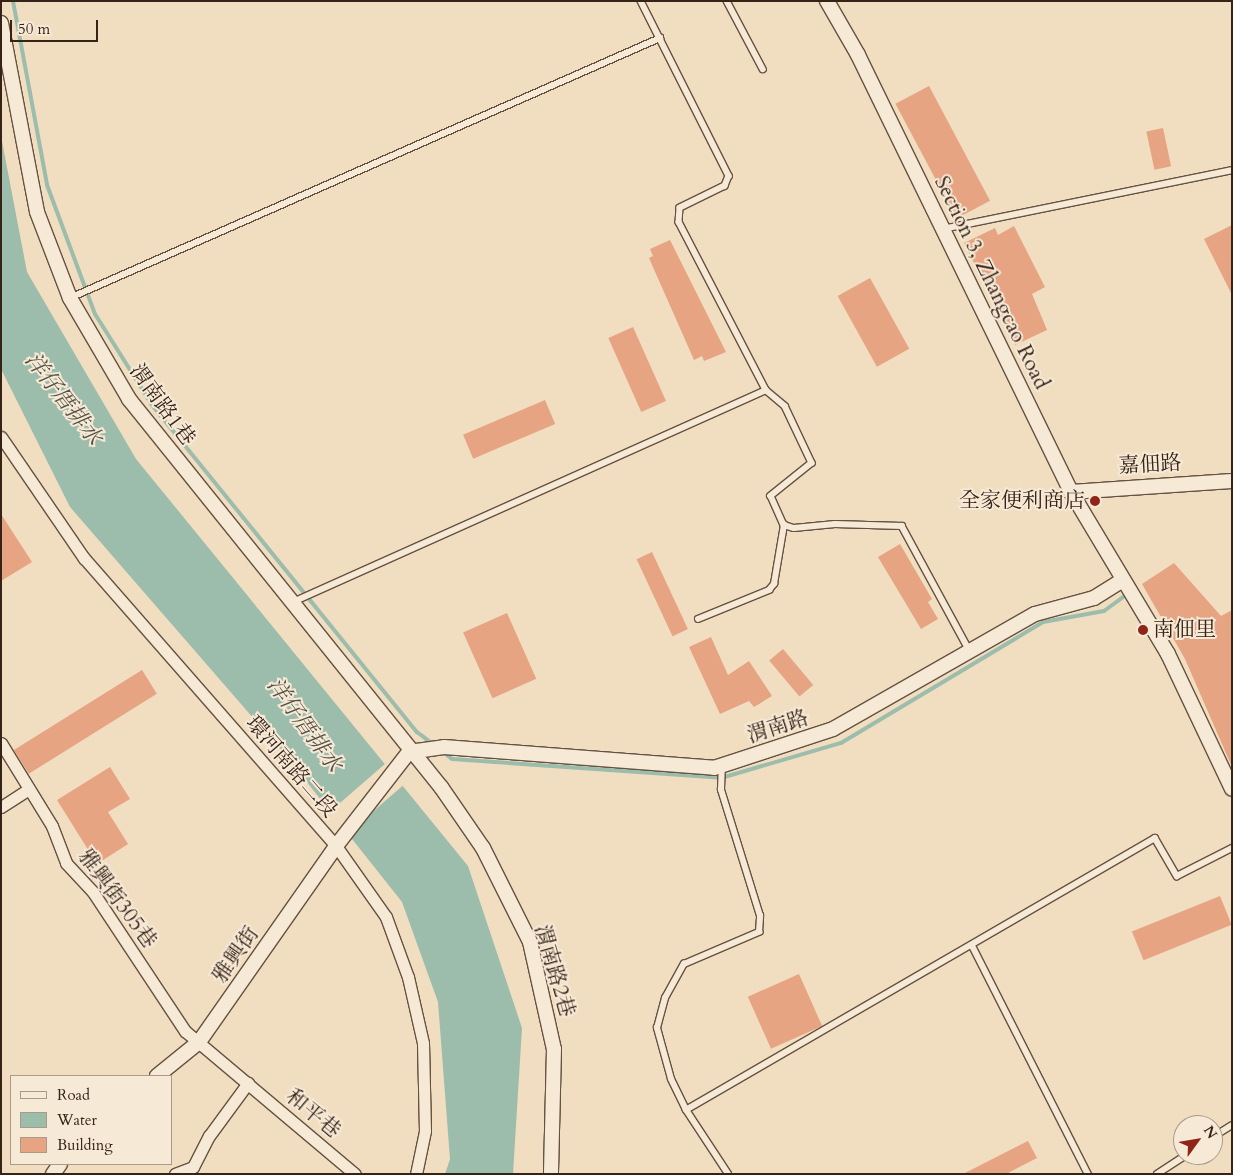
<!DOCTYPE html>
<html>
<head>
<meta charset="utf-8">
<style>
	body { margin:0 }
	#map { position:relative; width:1233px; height:1175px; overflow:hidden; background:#f1ddc0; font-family:Cardo,"Noto Serif TC",serif }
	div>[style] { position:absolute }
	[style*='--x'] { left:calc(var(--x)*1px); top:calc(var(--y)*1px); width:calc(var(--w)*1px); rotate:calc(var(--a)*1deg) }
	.water>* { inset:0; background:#9cbdac }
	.pier>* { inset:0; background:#f1ddc0; transform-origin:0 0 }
	.stream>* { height:4px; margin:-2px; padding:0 2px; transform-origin:2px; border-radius:2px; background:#9cbdac }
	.building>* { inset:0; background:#e6a483; transform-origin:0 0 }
	.roads { filter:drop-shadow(1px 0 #655241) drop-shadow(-1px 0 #655241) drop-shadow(0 1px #655241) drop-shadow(0 -1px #655241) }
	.service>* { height:5.5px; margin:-2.75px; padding:0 2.75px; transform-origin:2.75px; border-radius:2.75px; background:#f6e9d6 }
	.minor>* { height:11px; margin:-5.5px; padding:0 5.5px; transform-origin:5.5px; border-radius:5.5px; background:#f6e9d6 }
	.tertiary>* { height:14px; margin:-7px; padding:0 7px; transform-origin:7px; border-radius:7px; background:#f6e9d6 }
	.dots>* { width:14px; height:14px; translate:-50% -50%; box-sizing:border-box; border:2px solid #f6e9d6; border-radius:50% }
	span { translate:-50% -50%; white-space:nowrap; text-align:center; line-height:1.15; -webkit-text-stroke:4px #f6e9d6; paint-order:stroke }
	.street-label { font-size:21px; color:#362317 }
	.poi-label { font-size:21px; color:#362317 }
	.right { translate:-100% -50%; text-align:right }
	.left { translate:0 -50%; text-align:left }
	.water-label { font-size:22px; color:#555144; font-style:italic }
	.frame { position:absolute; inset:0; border:2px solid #362317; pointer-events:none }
	.legend { position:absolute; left:10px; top:1075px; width:162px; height:90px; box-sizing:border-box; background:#f6e9d6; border:1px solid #a99a8a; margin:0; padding:6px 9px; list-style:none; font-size:15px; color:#362317 }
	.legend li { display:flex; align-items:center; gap:10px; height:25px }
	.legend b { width:25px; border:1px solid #a99a8a }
	.north { position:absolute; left:1173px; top:1115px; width:50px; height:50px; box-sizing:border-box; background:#f6e9d6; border:1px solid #a99a8a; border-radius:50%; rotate:58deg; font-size:14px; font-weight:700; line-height:20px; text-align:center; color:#362317 }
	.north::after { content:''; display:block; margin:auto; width:18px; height:22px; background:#8f2418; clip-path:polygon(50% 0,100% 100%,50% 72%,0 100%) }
	.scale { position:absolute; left:10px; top:20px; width:88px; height:22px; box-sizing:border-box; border:2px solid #362317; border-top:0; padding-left:6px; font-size:15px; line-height:18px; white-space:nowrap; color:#362317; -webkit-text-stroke:4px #f6e9d6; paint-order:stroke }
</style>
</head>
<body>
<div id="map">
	<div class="water">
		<div style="clip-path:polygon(1px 136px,27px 272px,136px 459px,468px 866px,522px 1028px,513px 1174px,445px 1174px,450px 1159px,438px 1002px,402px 902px,287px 757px,70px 507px,1px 369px)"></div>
	</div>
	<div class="pier">
		<div style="left:386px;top:763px;width:28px;height:77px;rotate:49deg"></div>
	</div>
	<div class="stream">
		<div style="--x:13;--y:1;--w:187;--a:79.5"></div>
		<div style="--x:47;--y:185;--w:138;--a:69.6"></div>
		<div style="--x:95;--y:314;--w:107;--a:57.9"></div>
		<div style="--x:152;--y:405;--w:421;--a:51"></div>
		<div style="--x:417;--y:732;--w:21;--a:37"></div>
		<div style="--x:443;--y:752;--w:11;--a:38"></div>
		<div style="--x:452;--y:759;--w:270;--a:4"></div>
		<div style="--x:721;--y:778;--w:125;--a:-16.3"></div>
		<div style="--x:841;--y:743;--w:235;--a:-30.9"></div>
		<div style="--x:1043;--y:622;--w:62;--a:-10.2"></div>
		<div style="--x:1104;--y:611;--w:26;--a:-36"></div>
	</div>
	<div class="building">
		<div style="left:929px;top:86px;width:130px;height:38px;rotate:62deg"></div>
		<div style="left:1163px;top:128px;width:39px;height:17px;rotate:78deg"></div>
		<div style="clip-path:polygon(1232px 225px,1232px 295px,1204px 239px)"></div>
		<div style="clip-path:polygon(1014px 226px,1045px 287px,1032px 294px,1047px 330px,1015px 345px,964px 243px,995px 228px,998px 235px)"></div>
		<div style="clip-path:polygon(670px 240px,726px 352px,704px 361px,702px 356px,694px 360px,649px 258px,653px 256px,650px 249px)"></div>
		<div style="left:870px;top:278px;width:81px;height:37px;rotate:61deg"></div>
		<div style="left:633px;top:327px;width:81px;height:27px;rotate:66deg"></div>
		<div style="left:545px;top:400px;width:26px;height:89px;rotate:67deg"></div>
		<div style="clip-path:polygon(1px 514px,32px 562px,1px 581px)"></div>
		<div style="clip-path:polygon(900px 544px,932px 599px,928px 602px,938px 619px,921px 629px,878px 557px)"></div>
		<div style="left:652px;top:552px;width:85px;height:17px;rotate:65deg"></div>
		<div style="clip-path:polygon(1174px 563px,1221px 616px,1232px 610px,1232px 767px,1185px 659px,1142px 584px)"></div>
		<div style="left:507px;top:613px;width:72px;height:48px;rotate:66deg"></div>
		<div style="clip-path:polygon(711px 637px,728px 675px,749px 661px,772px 696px,754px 707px,749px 701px,720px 714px,689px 647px)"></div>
		<div style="left:783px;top:649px;width:47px;height:18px;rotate:50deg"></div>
		<div style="left:142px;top:670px;width:28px;height:151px;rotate:58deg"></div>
		<div style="clip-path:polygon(110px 767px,130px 799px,108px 812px,128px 844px,97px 864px,57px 800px)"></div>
		<div style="left:1220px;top:896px;width:31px;height:95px;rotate:68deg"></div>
		<div style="left:799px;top:974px;width:57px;height:56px;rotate:66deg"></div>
		<div style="clip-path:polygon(1028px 1141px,1037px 1158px,1006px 1174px,963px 1174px)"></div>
	</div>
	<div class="roads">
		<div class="service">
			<div style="--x:641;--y:1;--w:196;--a:63.3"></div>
			<div style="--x:729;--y:176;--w:11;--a:112"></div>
			<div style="--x:725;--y:186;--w:50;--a:153.9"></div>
			<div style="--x:680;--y:208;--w:14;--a:94"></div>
			<div style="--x:679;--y:222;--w:189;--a:62.6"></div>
			<div style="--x:766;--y:390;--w:25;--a:40"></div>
			<div style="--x:785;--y:406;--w:63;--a:64.7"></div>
			<div style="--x:812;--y:463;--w:53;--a:141.2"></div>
			<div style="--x:771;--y:496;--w:32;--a:66"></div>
			<div style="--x:784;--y:525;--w:10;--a:17"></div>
			<div style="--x:794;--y:528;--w:41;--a:-5.6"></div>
			<div style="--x:835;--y:524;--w:67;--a:1.7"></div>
			<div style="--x:902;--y:526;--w:142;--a:61.5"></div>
			<div style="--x:727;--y:1;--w:77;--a:62.1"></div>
			<div style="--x:943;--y:229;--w:295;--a:-11.5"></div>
			<div style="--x:70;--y:298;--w:645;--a:-23.78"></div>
			<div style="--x:293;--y:602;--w:518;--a:-24.14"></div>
			<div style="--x:698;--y:619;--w:77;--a:-22.2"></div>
			<div style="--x:769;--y:590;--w:8;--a:-50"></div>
			<div style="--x:774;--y:584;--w:60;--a:-80.4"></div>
			<div style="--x:972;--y:945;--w:257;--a:63.1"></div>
			<div style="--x:686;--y:1110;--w:34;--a:-116"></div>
			<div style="--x:671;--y:1079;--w:53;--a:-105.4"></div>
			<div style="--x:657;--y:1028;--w:31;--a:-75"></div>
			<div style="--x:665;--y:998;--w:39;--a:-61"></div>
			<div style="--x:684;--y:964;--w:82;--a:-23.1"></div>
			<div style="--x:759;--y:932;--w:16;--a:-86"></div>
			<div style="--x:760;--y:916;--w:132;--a:-107.2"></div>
			<div style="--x:721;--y:790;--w:23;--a:-88"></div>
			<div style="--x:1213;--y:1137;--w:22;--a:-32"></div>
			<div style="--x:728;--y:1174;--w:77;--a:-123.3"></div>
			<div style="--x:686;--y:1110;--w:542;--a:-30.11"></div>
			<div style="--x:1155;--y:838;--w:44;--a:59.9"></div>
			<div style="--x:1177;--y:876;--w:62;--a:-27"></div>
			<div style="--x:1157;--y:1174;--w:35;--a:-33"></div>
		</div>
		<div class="minor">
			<div style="--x:1;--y:437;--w:147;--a:55.6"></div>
			<div style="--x:84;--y:558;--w:383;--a:48.8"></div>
			<div style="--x:336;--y:846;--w:87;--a:54.8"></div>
			<div style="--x:386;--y:917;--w:64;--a:69.9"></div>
			<div style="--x:408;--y:977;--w:68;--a:77.2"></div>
			<div style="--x:423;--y:1043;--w:88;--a:88.7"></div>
			<div style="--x:425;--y:1131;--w:44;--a:101.8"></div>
			<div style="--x:1;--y:743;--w:97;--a:58.4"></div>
			<div style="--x:52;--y:826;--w:40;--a:69"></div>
			<div style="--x:66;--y:863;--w:40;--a:47"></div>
			<div style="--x:93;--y:892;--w:167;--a:56.5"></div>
			<div style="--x:185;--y:1031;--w:222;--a:40.1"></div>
			<div style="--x:1;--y:807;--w:33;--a:-33"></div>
			<div style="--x:175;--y:1174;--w:19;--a:-21"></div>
			<div style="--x:193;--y:1167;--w:35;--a:-63"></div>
			<div style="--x:209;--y:1136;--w:66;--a:-53.7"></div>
		</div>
		<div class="tertiary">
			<div style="--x:827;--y:1;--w:62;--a:60.1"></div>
			<div style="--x:858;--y:55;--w:486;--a:64"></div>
			<div style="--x:1071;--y:492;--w:189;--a:59.1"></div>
			<div style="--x:1168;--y:654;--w:149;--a:64.6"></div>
			<div style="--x:1;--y:23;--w:192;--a:79.2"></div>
			<div style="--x:37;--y:212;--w:92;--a:69"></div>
			<div style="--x:70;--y:298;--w:117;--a:59.7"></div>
			<div style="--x:129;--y:399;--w:498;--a:51.2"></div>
			<div style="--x:441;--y:787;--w:74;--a:55.5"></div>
			<div style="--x:483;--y:848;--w:105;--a:63.4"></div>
			<div style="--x:530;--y:942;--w:110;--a:77.4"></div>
			<div style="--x:554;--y:1049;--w:125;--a:91.4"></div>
			<div style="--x:1071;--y:492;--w:161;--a:-3.9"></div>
			<div style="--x:409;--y:752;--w:35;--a:-8"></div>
			<div style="--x:444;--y:747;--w:271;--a:4.4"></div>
			<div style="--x:714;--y:768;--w:125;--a:-18.1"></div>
			<div style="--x:833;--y:729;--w:232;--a:-29.7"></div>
			<div style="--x:1035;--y:614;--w:61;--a:-15.2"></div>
			<div style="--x:1094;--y:598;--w:34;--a:-32"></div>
			<div style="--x:157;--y:1076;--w:54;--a:-39"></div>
			<div style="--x:199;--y:1042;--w:239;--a:-55"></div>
			<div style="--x:336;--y:846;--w:119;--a:-52.2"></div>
			<div style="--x:53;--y:1174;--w:12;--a:-55"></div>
		</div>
	</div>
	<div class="dots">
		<div style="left:1095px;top:501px;background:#8f2418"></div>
		<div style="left:1143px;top:630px;background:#8f2418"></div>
	</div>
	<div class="street-label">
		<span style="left:991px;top:283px;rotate:64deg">Section 3, Zhangcao Road</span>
		<span style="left:162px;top:405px;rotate:54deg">渭南路1巷</span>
		<span style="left:1150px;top:465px;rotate:-3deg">嘉佃路</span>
		<span style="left:778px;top:727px;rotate:-18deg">渭南路</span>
		<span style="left:291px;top:767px;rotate:49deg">環河南路二段</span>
		<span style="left:117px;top:899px;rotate:54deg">雅興街305巷</span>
		<span style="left:236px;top:955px;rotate:-55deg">雅興街</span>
		<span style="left:554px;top:971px;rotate:74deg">渭南路2巷</span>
		<span style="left:313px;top:1114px;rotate:40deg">和平巷</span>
	</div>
	<div class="poi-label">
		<span class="right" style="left:1085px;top:501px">全家便利商店</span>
		<span class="left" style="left:1153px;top:630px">南佃里</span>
	</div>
	<div class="water-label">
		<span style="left:63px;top:399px;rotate:52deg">洋仔厝排水</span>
		<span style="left:304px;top:725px;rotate:54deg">洋仔厝排水</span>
	</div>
	<div class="frame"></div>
	<ul class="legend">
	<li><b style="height:6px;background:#f6e9d6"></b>Road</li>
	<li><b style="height:14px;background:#9cbdac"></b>Water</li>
	<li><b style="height:14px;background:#e6a483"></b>Building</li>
	</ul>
	<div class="north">N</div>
	<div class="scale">50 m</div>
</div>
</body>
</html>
